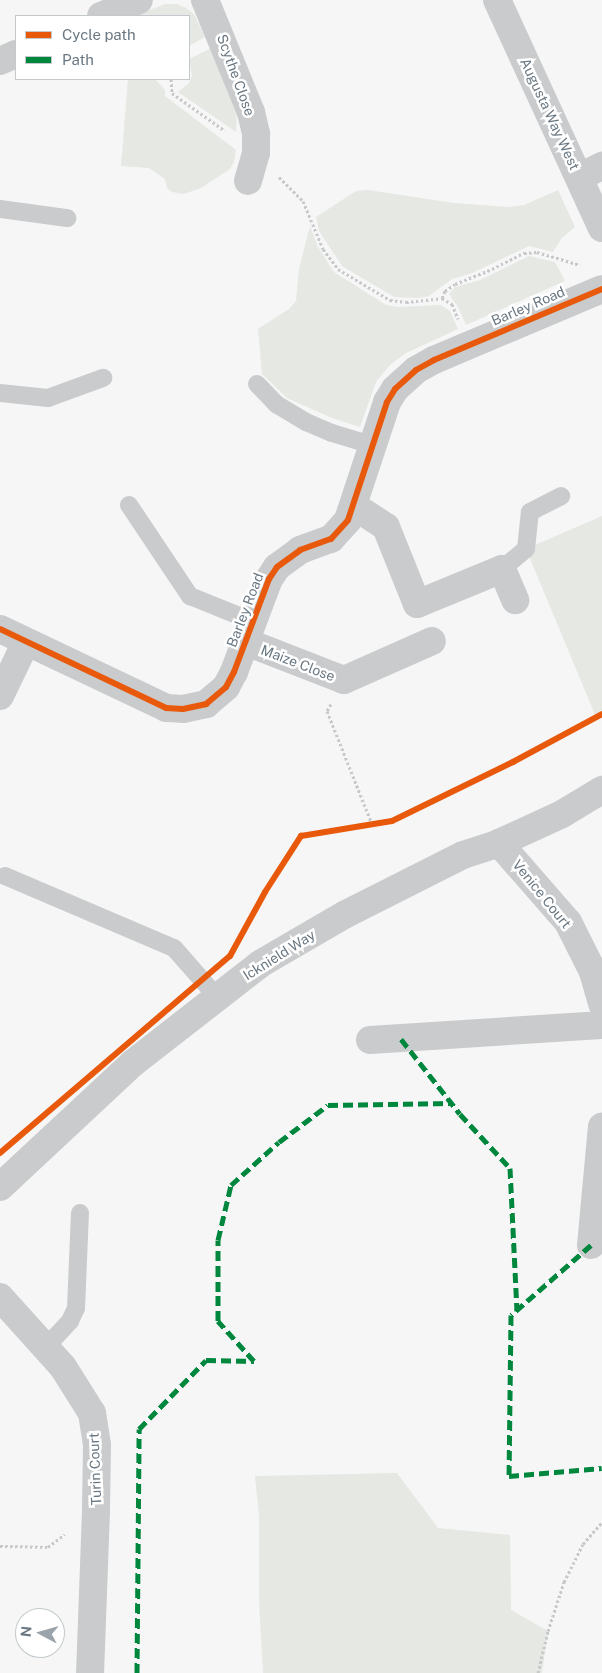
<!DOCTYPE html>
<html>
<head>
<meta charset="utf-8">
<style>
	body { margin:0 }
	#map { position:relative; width:602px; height:1673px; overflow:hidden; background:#f6f6f6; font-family:"Public Sans",sans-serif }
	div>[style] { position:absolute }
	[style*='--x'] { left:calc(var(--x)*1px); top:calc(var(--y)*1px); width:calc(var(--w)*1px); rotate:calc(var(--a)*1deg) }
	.green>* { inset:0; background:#e5e8e3 }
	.path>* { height:3px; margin-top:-1.5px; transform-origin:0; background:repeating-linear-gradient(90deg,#c7c8c9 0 2.5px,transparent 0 5px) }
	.service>* { height:18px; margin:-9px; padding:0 9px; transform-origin:9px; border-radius:9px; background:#c9cbcc }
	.minor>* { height:28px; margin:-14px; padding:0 14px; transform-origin:14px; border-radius:14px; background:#c9cbcc }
	.quiet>* { height:5px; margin-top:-2.5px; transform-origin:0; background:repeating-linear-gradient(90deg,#00873e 0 10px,transparent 0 15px) }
	.cycleway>* { height:6px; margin:-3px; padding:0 3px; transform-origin:3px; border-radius:3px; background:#e8590c }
	span { translate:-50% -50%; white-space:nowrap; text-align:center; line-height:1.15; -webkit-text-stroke:5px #fff; paint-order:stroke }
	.street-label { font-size:14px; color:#6a7883 }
	.legend { position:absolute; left:15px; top:15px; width:175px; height:65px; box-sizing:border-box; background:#fff; border:1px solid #c3c9cd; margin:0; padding:6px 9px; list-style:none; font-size:15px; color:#6a7883 }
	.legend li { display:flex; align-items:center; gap:10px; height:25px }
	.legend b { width:25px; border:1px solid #c3c9cd }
	.north { position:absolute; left:15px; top:1608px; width:50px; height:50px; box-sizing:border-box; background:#fff; border:1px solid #c3c9cd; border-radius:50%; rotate:276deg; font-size:14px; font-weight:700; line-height:20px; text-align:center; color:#6a7883 }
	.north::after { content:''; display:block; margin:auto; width:18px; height:22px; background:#9ba4ab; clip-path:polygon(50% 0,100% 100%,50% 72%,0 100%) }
</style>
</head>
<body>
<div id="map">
	<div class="green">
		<div style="clip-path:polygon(165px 4px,177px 4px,186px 8px,194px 14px,205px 37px,189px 46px,189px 16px,134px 16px)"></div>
		<div style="clip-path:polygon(213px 47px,237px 106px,236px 132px,178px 92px,189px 83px,192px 76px,189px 59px)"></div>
		<div style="clip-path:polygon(128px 79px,155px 79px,165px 90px,165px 96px,236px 150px,234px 162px,230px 169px,201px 188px,184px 194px,172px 192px,167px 188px,165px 179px,149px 168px,121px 166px)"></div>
		<div style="clip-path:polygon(368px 190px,454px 203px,509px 207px,524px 205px,558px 190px,575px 227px,562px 238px,553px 252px,529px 246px,472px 273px,452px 279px,429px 296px,419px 298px,394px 297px,342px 266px,319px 231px,316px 217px,356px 191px)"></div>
		<div style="clip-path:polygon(310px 226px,318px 247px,334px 272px,386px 305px,399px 307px,441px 305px,450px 311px,458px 329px,406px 353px,390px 365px,376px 382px,360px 427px,332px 418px,287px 398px,262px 374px,258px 329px,289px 309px,296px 301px,299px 269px)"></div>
		<div style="clip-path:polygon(529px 256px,555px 262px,565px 281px,466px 325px,458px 307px,449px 294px,455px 287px,480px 280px)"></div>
		<div style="clip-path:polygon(602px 516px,602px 714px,596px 717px,526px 549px)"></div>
		<div style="clip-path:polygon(397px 1473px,438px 1528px,510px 1535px,511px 1610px,548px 1631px,542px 1673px,263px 1673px,259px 1601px,259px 1516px,255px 1476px)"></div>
	</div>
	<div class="path">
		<div style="--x:171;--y:79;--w:14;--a:86"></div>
		<div style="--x:172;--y:93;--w:65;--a:35.6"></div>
		<div style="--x:279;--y:177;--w:34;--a:45"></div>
		<div style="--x:303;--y:201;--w:52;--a:67.4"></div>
		<div style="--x:323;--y:249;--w:25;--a:53"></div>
		<div style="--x:338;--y:269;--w:61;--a:30.8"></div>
		<div style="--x:390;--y:300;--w:16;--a:7"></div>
		<div style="--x:406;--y:302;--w:36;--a:-6"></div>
		<div style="--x:442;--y:298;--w:12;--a:31"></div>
		<div style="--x:452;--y:304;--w:16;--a:68"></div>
		<div style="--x:442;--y:298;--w:8;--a:-67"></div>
		<div style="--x:445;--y:291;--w:12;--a:-35"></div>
		<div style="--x:455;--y:284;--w:40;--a:-22"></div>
		<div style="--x:492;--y:269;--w:36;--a:-27"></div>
		<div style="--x:524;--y:253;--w:13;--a:-4"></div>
		<div style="--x:537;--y:252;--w:45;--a:16.8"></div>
		<div style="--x:331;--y:704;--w:8;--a:120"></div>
		<div style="--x:327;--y:711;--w:122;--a:68.3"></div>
		<div style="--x:0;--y:1546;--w:48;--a:1.2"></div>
		<div style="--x:48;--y:1547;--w:21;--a:-37"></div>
		<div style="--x:538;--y:1673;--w:43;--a:-76.6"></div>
		<div style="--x:548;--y:1631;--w:52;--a:-71.9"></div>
		<div style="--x:564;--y:1582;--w:42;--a:-63.4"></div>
		<div style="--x:583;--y:1544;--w:29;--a:-49"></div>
	</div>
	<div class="service">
		<div style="--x:0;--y:209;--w:68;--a:7.7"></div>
		<div style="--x:257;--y:384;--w:28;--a:46"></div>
		<div style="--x:276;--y:404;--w:35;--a:31"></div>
		<div style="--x:306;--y:422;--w:28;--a:23"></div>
		<div style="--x:332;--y:433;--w:42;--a:16.7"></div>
		<div style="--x:0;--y:393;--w:48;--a:5.9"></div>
		<div style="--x:48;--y:398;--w:59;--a:-20"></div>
		<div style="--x:129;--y:505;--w:110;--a:56.2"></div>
		<div style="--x:190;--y:596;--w:69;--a:22.1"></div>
		<div style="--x:502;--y:569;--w:31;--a:-40"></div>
		<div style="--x:526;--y:549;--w:37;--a:-84"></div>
		<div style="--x:530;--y:512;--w:35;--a:-27"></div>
		<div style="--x:5;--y:876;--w:184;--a:23.1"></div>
		<div style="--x:174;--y:948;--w:65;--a:48.7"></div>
		<div style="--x:45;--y:1348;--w:37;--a:-47"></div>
		<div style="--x:70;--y:1321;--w:14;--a:-65"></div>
		<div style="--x:76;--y:1308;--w:95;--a:-87.6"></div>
	</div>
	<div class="minor">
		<div style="--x:205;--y:0;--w:121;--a:67.7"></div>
		<div style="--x:251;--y:112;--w:23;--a:77"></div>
		<div style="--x:256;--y:134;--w:19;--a:90"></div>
		<div style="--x:256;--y:153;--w:29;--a:106"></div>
		<div style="--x:497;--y:0;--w:251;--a:65.3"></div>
		<div style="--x:101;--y:16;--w:41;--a:-22.8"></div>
		<div style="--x:0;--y:61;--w:17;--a:-24"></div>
		<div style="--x:580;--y:177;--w:25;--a:-27"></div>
		<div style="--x:354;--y:506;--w:38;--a:33"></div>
		<div style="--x:386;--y:527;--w:83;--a:68.1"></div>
		<div style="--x:417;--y:604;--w:92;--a:-22.4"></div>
		<div style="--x:502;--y:569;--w:34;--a:67"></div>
		<div style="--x:0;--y:629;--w:184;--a:25.4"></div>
		<div style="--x:166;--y:708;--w:17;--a:3"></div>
		<div style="--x:183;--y:709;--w:24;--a:-12"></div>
		<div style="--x:206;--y:704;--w:26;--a:-40"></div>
		<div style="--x:226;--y:687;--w:17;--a:-62"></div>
		<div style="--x:234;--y:672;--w:99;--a:-69.4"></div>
		<div style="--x:269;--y:579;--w:14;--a:-56"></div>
		<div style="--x:277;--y:567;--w:29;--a:-36"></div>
		<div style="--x:300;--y:550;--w:33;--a:-20"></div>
		<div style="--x:331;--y:539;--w:25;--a:-48"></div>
		<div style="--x:348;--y:520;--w:124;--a:-71.7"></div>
		<div style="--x:387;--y:402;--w:15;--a:-58"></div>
		<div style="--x:395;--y:389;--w:28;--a:-42"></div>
		<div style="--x:416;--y:370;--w:21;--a:-29"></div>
		<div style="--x:434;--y:360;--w:182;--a:-22.9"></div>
		<div style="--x:246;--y:642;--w:105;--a:21.2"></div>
		<div style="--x:344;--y:680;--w:96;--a:-23.9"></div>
		<div style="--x:0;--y:696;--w:60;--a:-64.3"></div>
		<div style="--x:499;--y:843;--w:105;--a:48.9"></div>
		<div style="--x:568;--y:922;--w:56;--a:63.4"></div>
		<div style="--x:593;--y:972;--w:33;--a:74"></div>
		<div style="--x:370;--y:1040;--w:232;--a:-3.7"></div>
		<div style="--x:0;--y:1187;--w:182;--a:-43"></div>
		<div style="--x:133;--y:1063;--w:161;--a:-37.9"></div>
		<div style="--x:260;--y:964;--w:99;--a:-30.2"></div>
		<div style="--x:346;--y:914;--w:131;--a:-26.8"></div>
		<div style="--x:463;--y:855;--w:38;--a:-18"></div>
		<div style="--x:499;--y:843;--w:69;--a:-24.7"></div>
		<div style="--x:562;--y:814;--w:47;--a:-31"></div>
		<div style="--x:591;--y:1245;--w:119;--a:-84.7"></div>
		<div style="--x:0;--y:1297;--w:94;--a:48"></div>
		<div style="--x:63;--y:1367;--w:54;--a:57.8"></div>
		<div style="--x:92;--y:1413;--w:32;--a:81"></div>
		<div style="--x:97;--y:1445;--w:66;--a:90.9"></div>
		<div style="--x:96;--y:1511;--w:162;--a:92.1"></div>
	</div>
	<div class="quiet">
		<div style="--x:401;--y:1039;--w:95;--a:51.8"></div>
		<div style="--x:460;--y:1114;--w:74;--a:47.2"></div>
		<div style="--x:510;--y:1168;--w:143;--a:87.2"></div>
		<div style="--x:591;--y:1245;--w:106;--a:138.8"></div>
		<div style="--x:511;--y:1315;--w:161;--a:90.7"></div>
		<div style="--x:509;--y:1476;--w:93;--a:-4.9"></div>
		<div style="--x:137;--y:1673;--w:244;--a:-89.5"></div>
		<div style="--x:139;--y:1429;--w:96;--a:-45.8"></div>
		<div style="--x:206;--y:1360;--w:48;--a:1.2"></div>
		<div style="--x:254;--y:1361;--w:54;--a:-132"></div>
		<div style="--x:218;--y:1321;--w:81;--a:-90"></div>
		<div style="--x:218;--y:1240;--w:57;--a:-76.7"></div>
		<div style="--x:231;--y:1185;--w:64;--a:-41.9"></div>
		<div style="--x:279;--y:1142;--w:61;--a:-37.1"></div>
		<div style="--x:328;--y:1105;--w:124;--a:-0.9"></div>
	</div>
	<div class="cycleway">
		<div style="--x:0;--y:629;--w:184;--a:25.4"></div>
		<div style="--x:166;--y:708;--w:17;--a:3"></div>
		<div style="--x:183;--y:709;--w:24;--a:-12"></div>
		<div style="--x:206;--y:704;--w:26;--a:-40"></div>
		<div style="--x:226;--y:687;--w:17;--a:-62"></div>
		<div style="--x:234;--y:672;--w:99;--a:-69.4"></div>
		<div style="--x:269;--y:579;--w:14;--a:-56"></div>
		<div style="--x:277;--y:567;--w:29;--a:-36"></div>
		<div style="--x:300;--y:550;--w:33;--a:-20"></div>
		<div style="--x:331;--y:539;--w:25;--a:-48"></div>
		<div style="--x:348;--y:520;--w:124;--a:-71.7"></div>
		<div style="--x:387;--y:402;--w:15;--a:-58"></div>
		<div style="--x:395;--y:389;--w:28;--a:-42"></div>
		<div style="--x:416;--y:370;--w:21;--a:-29"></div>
		<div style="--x:434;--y:360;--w:182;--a:-22.9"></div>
		<div style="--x:0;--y:1153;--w:303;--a:-40.6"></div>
		<div style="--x:230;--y:956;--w:73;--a:-61.3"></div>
		<div style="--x:265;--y:892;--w:67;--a:-57.3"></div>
		<div style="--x:301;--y:836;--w:92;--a:-9.4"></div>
		<div style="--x:392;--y:821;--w:135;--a:-26"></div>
		<div style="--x:513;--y:762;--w:101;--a:-28.3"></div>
	</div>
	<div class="street-label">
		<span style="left:236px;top:75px;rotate:70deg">Scythe Close</span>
		<span style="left:550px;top:114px;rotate:65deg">Augusta Way West</span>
		<span style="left:528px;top:306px;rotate:-23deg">Barley Road</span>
		<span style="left:245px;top:610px;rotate:-69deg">Barley Road</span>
		<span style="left:298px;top:663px;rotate:21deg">Maize Close</span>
		<span style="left:542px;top:894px;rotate:51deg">Venice Court</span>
		<span style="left:279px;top:955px;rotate:-32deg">Icknield Way</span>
		<span style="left:95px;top:1469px;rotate:-92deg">Turin Court</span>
	</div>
	<ul class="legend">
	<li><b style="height:6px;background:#e8590c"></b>Cycle path</li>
	<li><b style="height:6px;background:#00873e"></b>Path</li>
	</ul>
	<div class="north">N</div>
</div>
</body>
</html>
